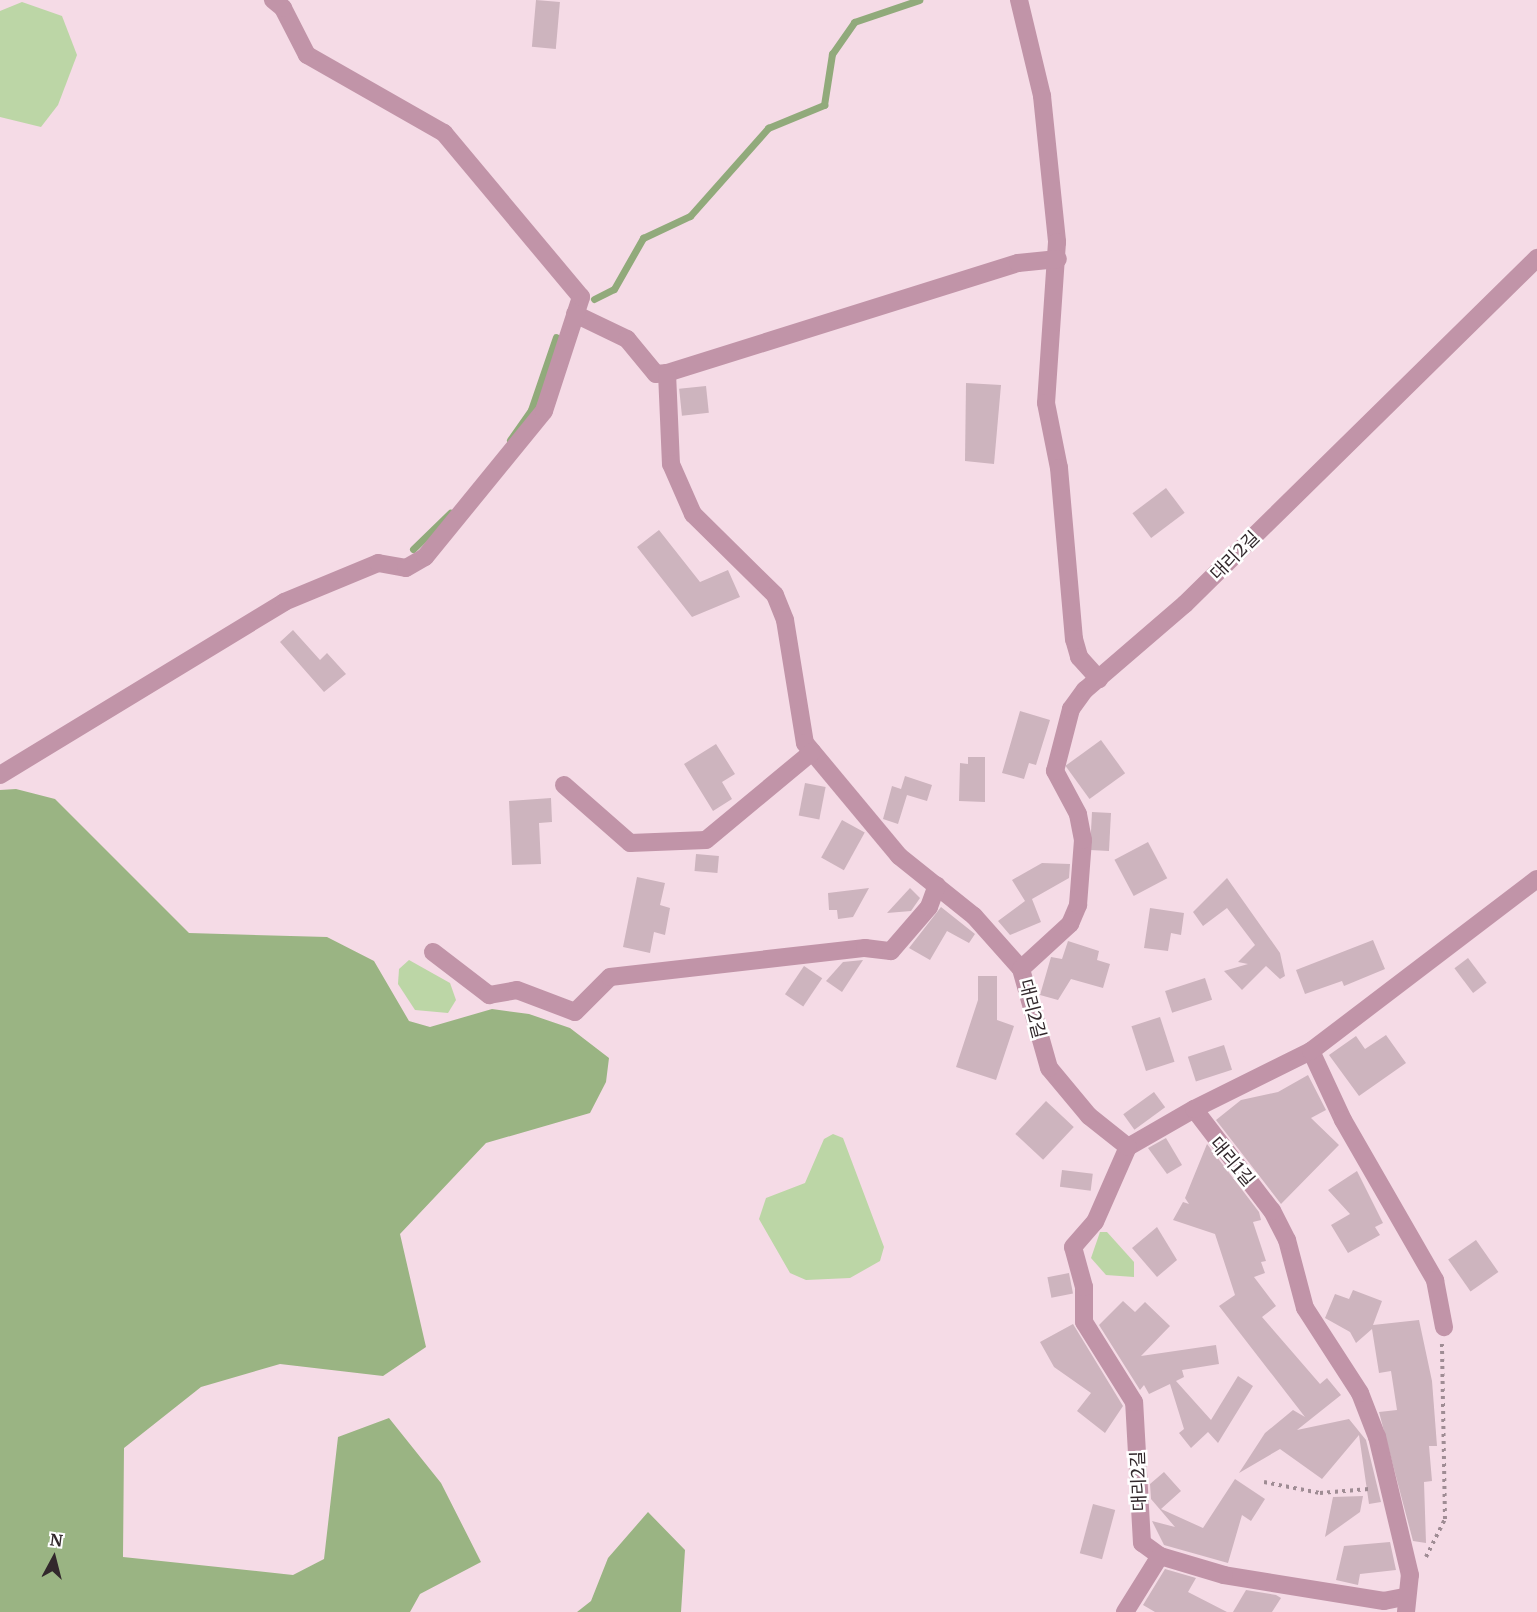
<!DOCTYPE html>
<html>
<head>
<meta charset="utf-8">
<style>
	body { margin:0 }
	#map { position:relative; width:1537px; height:1612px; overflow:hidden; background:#f5dbe6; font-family:Merriweather,"Noto Sans KR",serif }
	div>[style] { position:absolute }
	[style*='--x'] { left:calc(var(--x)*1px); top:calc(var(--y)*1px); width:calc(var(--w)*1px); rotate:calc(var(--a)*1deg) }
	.green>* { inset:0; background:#bcd6a6 }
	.forest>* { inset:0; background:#9ab483 }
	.stream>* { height:7px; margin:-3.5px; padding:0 3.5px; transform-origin:3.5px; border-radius:3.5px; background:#91aa7b }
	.building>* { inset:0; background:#cdb4be; transform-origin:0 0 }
	.path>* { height:4px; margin-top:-2px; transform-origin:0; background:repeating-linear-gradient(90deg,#9f8c94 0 3px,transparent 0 7.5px) }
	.minor>* { height:18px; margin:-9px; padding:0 9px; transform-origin:9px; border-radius:9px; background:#c194a8 }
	span { translate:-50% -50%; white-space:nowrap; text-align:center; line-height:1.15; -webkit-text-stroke:5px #fff; paint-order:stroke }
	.street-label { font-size:18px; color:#32282c }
	.north { position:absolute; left:24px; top:1528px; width:60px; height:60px; -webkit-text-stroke:4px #fff; paint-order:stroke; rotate:7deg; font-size:16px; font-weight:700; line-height:24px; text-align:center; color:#32282c }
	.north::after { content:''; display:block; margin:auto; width:21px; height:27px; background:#32282c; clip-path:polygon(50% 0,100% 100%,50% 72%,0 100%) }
</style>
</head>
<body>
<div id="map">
	<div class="green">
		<div style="clip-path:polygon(22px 2px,62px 16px,77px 55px,58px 105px,41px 127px,0 117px,0 11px)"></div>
		<div style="clip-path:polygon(409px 960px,450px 983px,456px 1000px,448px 1013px,415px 1010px,398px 984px,399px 969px)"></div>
		<div style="clip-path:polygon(833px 1134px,843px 1138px,884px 1247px,880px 1261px,850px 1278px,806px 1280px,790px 1273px,759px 1219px,766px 1198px,805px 1183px,824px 1139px)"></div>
		<div style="clip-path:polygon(1100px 1232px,1107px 1232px,1134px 1262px,1134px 1277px,1106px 1275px,1091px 1258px)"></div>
	</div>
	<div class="forest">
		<div style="clip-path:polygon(16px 789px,55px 799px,189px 933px,327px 937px,374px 961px,409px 1021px,430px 1027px,492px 1009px,529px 1014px,570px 1028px,609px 1058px,606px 1082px,590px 1113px,486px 1143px,400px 1234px,426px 1347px,383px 1376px,280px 1364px,201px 1387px,124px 1448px,123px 1557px,293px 1575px,324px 1559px,338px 1437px,389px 1418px,441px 1483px,481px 1562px,420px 1594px,410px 1612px,0 1612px,0 790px)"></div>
		<div style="clip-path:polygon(648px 1512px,685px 1550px,681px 1612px,577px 1612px,591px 1601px,608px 1558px)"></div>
	</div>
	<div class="stream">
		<div style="--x:594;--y:299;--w:22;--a:-27"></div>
		<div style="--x:614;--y:289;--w:59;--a:-60.4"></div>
		<div style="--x:643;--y:238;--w:52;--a:-25.1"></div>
		<div style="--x:690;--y:216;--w:118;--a:-48.4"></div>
		<div style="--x:768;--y:128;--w:61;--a:-22.3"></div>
		<div style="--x:824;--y:105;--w:52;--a:-81.1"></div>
		<div style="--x:832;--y:54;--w:39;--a:-55"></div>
		<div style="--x:854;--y:22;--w:69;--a:-18.7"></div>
		<div style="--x:510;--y:440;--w:37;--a:-55"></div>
		<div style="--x:531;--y:410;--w:77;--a:-71.1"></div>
		<div style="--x:413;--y:549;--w:52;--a:-44.2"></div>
	</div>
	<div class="building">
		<div style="left:536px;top:0;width:24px;height:47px;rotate:5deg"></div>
		<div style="clip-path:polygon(966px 383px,1001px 385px,994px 464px,965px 461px)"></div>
		<div style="left:706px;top:386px;width:27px;height:27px;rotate:84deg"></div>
		<div style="left:1166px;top:488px;width:31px;height:42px;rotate:53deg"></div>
		<div style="clip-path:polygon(659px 530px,700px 582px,728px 570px,740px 597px,692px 617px,637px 547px)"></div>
		<div style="clip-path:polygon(293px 630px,320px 660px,327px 653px,346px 674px,324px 692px,280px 642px)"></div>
		<div style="clip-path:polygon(1020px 711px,1050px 720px,1036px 765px,1029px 763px,1024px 779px,1002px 773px)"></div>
		<div style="left:1101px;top:740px;width:41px;height:44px;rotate:54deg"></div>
		<div style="clip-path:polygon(716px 744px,735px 774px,722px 782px,732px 799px,713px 811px,684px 764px)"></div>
		<div style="clip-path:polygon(968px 757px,985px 757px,985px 802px,959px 801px,960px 763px,968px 764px)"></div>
		<div style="clip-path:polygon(905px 776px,932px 785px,927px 801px,907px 795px,898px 824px,883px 819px,892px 786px,901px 789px)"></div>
		<div style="left:805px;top:783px;width:21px;height:33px;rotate:11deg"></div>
		<div style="clip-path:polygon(551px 798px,552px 822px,539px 823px,541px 864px,512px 865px,509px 801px)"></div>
		<div style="left:1092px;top:812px;width:19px;height:38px;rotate:3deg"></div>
		<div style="left:842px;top:820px;width:26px;height:43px;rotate:29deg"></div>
		<div style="left:1148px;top:842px;width:41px;height:38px;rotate:62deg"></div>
		<div style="left:696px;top:854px;width:23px;height:17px;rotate:5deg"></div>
		<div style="clip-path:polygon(1042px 863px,1070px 864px,1069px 878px,1032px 899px,1041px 922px,1010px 935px,998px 921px,1025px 901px,1012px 880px)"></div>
		<div style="clip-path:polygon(637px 877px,665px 883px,660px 905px,670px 908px,665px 935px,654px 932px,650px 953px,623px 947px)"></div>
		<div style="clip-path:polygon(1227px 878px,1280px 953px,1285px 976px,1280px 979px,1266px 966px,1242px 990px,1224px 971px,1248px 964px,1238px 962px,1255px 945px,1227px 908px,1203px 926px,1193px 912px)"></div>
		<div style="clip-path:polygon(869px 888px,853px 917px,838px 919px,837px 910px,829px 910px,828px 893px)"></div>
		<div style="clip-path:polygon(910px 888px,920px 898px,911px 911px,887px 913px)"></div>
		<div style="clip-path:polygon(941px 907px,975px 934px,969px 943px,947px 931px,930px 960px,909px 948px)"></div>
		<div style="clip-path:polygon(1150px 908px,1184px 913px,1181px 935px,1171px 933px,1168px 951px,1144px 948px)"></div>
		<div style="clip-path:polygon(1373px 940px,1385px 969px,1344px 986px,1342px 981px,1305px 994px,1296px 970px)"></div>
		<div style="clip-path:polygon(1068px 941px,1099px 951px,1097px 960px,1110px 964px,1103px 988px,1071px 979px,1058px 1000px,1040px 995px,1051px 957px,1062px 959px)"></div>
		<div style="left:1468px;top:958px;width:31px;height:17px;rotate:53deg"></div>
		<div style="clip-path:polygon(863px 960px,842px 992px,826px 981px,843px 962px)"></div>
		<div style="left:804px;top:966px;width:22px;height:34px;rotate:34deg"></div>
		<div style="clip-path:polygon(978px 976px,997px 976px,997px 1020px,1014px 1026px,996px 1080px,956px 1067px,978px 1000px)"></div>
		<div style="left:1205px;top:978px;width:23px;height:42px;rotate:72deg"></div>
		<div style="left:1160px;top:1017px;width:47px;height:30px;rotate:72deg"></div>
		<div style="clip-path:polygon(1386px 1035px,1406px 1063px,1359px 1096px,1329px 1055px,1356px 1036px,1365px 1049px)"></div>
		<div style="left:1224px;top:1045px;width:26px;height:38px;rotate:72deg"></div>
		<div style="clip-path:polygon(1308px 1075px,1326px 1110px,1311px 1118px,1339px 1145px,1281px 1204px,1216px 1120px,1241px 1100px,1278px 1092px)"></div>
		<div style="left:1154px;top:1092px;width:19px;height:38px;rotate:54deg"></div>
		<div style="left:1046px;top:1101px;width:38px;height:45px;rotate:43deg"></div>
		<div style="clip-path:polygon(1166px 1138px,1182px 1165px,1167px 1174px,1148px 1148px)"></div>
		<div style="clip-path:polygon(1207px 1144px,1259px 1212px,1261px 1220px,1253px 1222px,1266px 1261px,1261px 1262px,1265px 1273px,1254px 1277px,1276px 1306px,1262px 1317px,1320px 1384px,1327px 1378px,1341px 1395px,1297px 1430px,1349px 1419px,1366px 1440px,1381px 1502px,1369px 1504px,1359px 1435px,1322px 1479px,1280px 1449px,1239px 1473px,1265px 1433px,1293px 1410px,1305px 1417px,1219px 1306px,1235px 1295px,1215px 1234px,1173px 1220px,1183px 1202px,1189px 1204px,1185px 1198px)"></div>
		<div style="left:1062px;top:1170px;width:31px;height:17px;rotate:7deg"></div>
		<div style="clip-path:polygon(1357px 1171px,1383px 1223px,1375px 1227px,1380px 1235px,1348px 1253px,1331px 1225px,1350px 1214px,1328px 1190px)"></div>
		<div style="clip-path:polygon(1157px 1227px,1177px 1260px,1157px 1277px,1132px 1248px)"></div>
		<div style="left:1476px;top:1240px;width:39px;height:34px;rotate:55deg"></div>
		<div style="left:1069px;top:1273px;width:21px;height:22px;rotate:79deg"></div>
		<div style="clip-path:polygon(1353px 1290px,1382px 1301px,1373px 1325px,1419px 1320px,1432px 1381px,1437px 1446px,1429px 1446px,1432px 1481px,1424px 1482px,1426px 1543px,1413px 1541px,1379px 1412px,1397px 1410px,1391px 1371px,1379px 1373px,1372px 1329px,1356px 1343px,1350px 1332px,1325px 1318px,1335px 1294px,1349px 1299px)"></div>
		<div style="clip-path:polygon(1123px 1301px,1135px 1312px,1145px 1302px,1170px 1326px,1141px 1356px,1216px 1345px,1219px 1364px,1182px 1370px,1184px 1377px,1176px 1381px,1211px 1420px,1238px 1376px,1253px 1386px,1218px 1443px,1208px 1432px,1191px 1448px,1179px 1433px,1184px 1429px,1170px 1384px,1149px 1394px,1144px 1385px,1140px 1390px,1099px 1325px)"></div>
		<div style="clip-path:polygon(1073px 1324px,1123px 1406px,1105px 1433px,1077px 1411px,1091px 1393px,1054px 1367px,1040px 1342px)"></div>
		<div style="clip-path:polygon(1164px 1472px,1181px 1491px,1161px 1509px,1203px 1528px,1235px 1479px,1265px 1499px,1251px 1521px,1242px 1515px,1228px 1563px,1164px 1545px,1152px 1521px,1175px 1527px,1151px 1499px,1150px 1484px)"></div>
		<div style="clip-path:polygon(1363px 1496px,1360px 1512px,1325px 1537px,1333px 1497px)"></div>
		<div style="left:1093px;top:1504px;width:23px;height:51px;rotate:15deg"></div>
		<div style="clip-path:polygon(1390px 1542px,1396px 1570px,1360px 1574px,1358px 1585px,1336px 1580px,1344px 1546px)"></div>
		<div style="clip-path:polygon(1165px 1569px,1196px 1578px,1188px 1592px,1227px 1612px,1155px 1612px,1143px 1605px)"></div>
		<div style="clip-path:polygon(1246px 1590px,1276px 1595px,1281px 1598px,1272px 1612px,1233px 1612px)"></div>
	</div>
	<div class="path">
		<div style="--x:1264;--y:1482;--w:57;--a:11.1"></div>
		<div style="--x:1320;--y:1493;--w:49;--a:-4.7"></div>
		<div style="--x:1426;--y:1557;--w:42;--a:-63.4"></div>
		<div style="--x:1445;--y:1519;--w:175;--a:-91"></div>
	</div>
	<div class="minor">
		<div style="--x:1019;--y:0;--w:99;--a:76.5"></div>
		<div style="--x:1042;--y:96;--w:147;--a:84.1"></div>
		<div style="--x:1057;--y:242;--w:161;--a:93.9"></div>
		<div style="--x:1046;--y:403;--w:66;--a:78.7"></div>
		<div style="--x:1059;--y:468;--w:172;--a:85"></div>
		<div style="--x:1074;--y:639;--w:19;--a:74"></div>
		<div style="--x:1079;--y:657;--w:30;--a:48"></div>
		<div style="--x:575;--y:314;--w:58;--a:25.7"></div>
		<div style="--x:627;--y:339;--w:45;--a:50.4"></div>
		<div style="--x:656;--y:374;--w:11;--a:-5"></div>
		<div style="--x:667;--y:373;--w:368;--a:-17.4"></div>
		<div style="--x:1018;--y:263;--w:40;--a:-5.7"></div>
		<div style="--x:667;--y:373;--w:91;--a:87.5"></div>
		<div style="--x:671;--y:464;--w:55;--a:66.3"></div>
		<div style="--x:693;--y:514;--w:115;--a:44.6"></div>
		<div style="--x:775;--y:595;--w:27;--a:68"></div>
		<div style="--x:785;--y:620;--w:125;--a:80.8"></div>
		<div style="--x:805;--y:743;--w:147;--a:50.2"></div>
		<div style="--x:899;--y:856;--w:96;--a:38.7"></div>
		<div style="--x:974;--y:916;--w:71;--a:48.4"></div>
		<div style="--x:0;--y:775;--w:333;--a:-31.3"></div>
		<div style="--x:284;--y:602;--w:102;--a:-22.5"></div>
		<div style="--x:378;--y:563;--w:28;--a:10"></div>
		<div style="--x:406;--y:568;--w:22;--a:-30"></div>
		<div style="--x:425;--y:557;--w:188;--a:-50.8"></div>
		<div style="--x:544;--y:411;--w:120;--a:-72"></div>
		<div style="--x:581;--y:297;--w:214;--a:-129.9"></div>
		<div style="--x:444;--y:133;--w:158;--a:-150.3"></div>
		<div style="--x:307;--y:55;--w:53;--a:-117.1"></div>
		<div style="--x:283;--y:8;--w:13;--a:-141"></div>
		<div style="--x:564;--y:785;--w:88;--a:41.3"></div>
		<div style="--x:630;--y:843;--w:76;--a:-2.3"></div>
		<div style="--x:706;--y:840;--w:138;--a:-39.7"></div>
		<div style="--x:433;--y:952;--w:71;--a:37.5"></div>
		<div style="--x:489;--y:995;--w:28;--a:-10"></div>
		<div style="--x:517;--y:990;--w:62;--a:20.8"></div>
		<div style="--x:575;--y:1012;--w:49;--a:-45"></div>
		<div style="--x:610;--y:977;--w:257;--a:-6.5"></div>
		<div style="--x:865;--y:948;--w:26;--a:7"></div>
		<div style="--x:891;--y:951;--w:58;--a:-49.2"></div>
		<div style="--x:929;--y:907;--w:23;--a:-70"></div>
		<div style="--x:1311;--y:1051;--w:76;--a:65.1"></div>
		<div style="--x:1343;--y:1120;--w:185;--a:60.1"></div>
		<div style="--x:1435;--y:1280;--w:48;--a:79.2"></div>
		<div style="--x:1128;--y:1147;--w:76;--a:-29.9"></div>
		<div style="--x:1404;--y:1597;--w:20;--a:169"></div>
		<div style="--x:1384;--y:1601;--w:162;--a:-170.8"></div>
		<div style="--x:1224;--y:1575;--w:67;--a:-163.5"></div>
		<div style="--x:1160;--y:1556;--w:22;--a:-144"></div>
		<div style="--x:1142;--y:1543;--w:141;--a:-93.2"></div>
		<div style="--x:1134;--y:1402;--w:94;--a:-122"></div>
		<div style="--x:1084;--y:1322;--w:35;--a:-90"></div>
		<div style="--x:1084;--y:1287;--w:41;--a:-105.4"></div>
		<div style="--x:1073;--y:1247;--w:33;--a:-49"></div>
		<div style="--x:1095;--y:1222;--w:82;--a:-66.3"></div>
		<div style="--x:1128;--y:1147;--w:50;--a:-141.5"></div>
		<div style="--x:1089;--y:1116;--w:62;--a:-129.8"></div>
		<div style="--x:1049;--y:1068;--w:103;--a:-105.8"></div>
		<div style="--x:1021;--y:969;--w:67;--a:-42.6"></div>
		<div style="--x:1070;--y:924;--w:21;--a:-67"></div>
		<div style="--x:1078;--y:905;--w:65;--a:-85.6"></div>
		<div style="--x:1083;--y:840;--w:26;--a:-101"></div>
		<div style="--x:1078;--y:814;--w:49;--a:-118.1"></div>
		<div style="--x:1055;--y:771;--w:64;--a:-75.5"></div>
		<div style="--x:1071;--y:709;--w:24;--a:-54"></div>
		<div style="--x:1085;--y:690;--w:132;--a:-40.7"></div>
		<div style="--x:1185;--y:604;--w:494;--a:-44.5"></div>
		<div style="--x:1125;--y:1612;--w:66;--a:-58"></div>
		<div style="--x:1406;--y:1612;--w:37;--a:-84"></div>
		<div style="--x:1410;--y:1575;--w:142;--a:-103.4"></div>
		<div style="--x:1377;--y:1437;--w:47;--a:-111.1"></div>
		<div style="--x:1360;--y:1393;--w:101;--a:-122.9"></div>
		<div style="--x:1305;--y:1308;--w:70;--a:-104.8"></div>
		<div style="--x:1287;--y:1240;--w:33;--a:-117"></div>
		<div style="--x:1272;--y:1211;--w:128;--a:-127.4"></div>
		<div style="--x:1194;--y:1109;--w:131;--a:-26.4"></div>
		<div style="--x:1311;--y:1051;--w:284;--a:-37.3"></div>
	</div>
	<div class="street-label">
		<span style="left:1235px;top:556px;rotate:-45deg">대리2길</span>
		<span style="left:1032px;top:1009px;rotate:76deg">대리2길</span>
		<span style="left:1232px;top:1162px;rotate:50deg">대리1길</span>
		<span style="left:1139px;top:1481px;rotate:-92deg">대리2길</span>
	</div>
	<div class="north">N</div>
</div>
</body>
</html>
